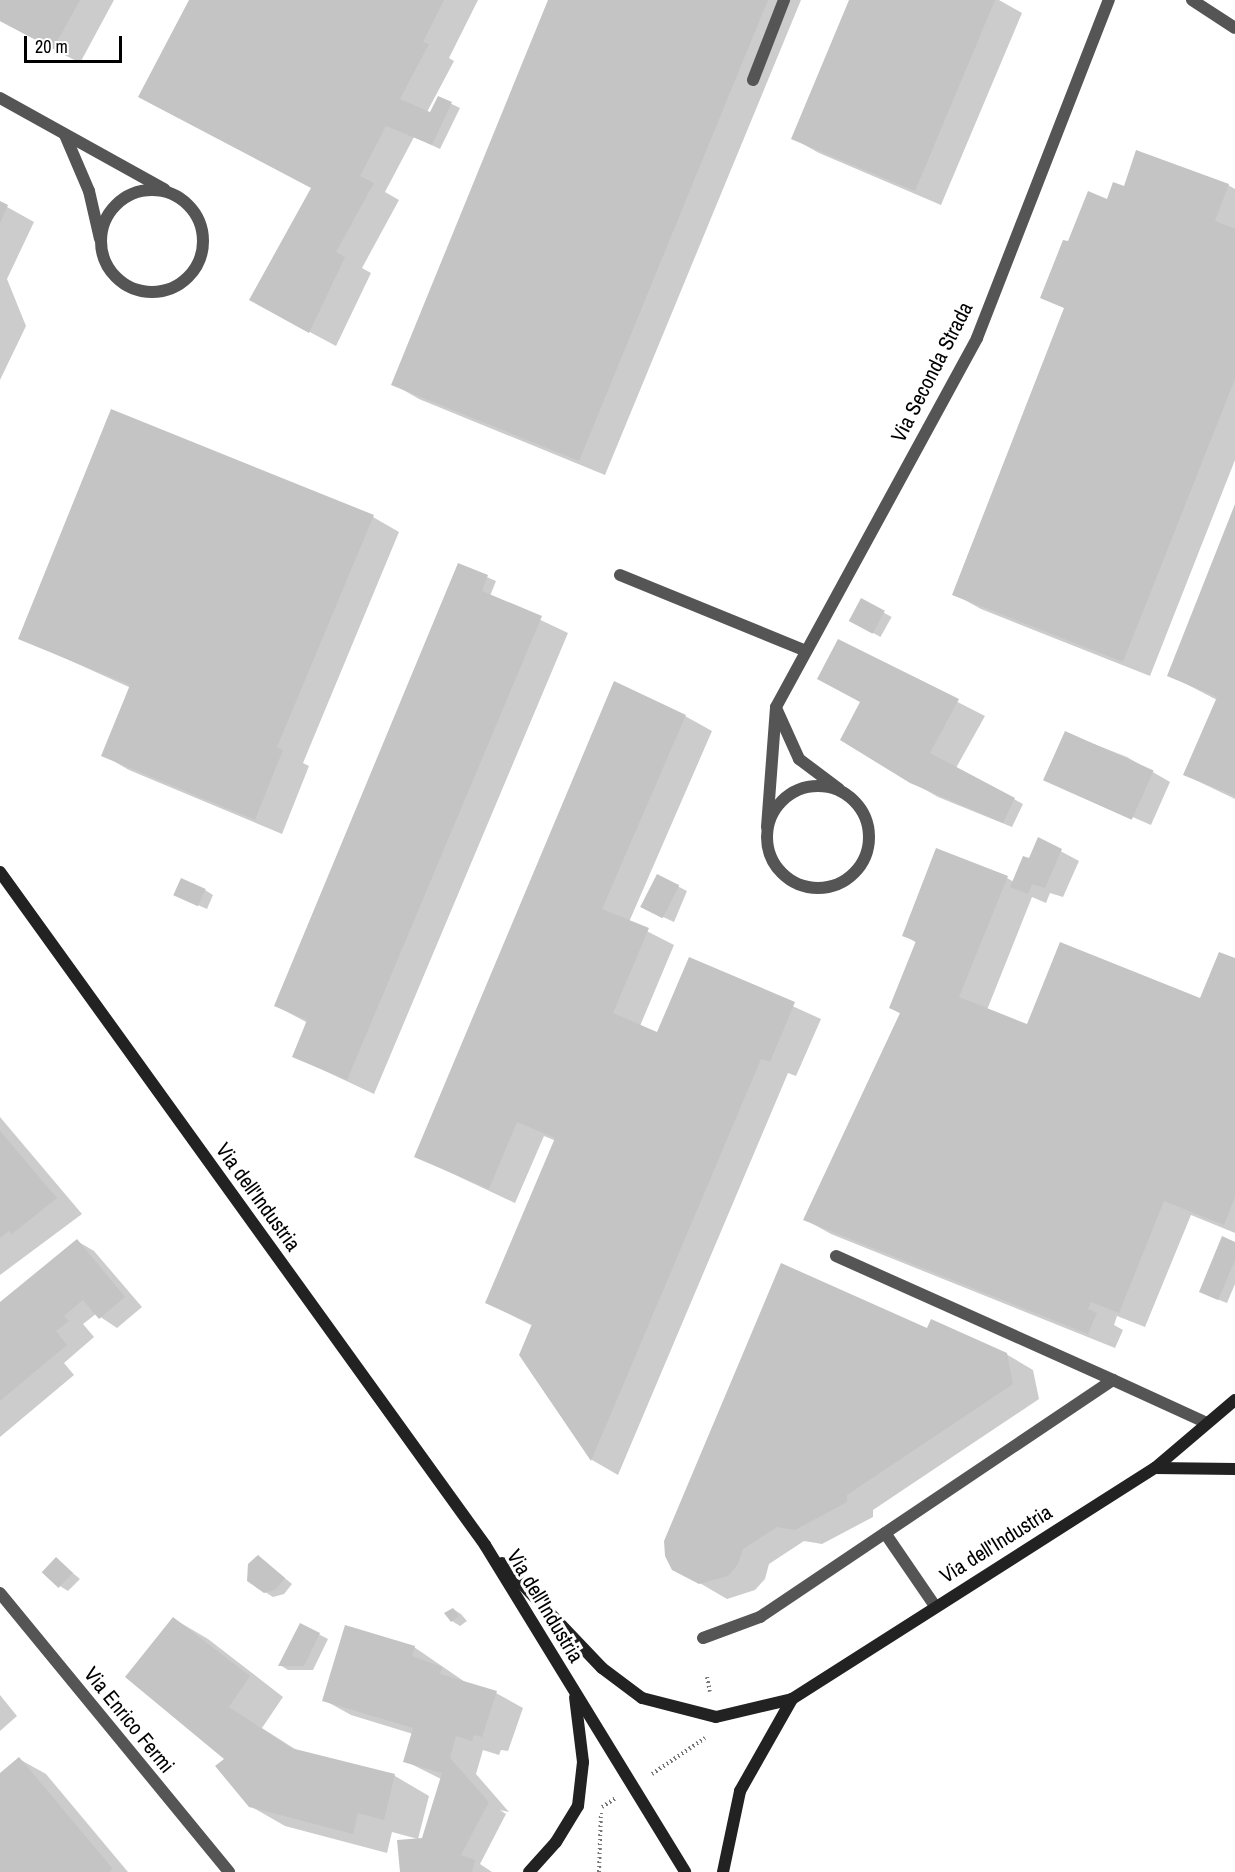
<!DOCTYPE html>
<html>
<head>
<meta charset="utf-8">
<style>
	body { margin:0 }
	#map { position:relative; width:1235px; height:1872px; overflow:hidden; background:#fff; font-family:"Archivo Narrow",sans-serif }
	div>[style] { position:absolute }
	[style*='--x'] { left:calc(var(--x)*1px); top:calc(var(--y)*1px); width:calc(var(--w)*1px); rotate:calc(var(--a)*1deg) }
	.shadow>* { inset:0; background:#0003; transform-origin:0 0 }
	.building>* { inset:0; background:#c4c4c4; transform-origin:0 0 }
	.path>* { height:4px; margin-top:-2px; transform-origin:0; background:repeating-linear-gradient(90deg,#777 0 1.5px,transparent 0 4.5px) }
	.lane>* { height:12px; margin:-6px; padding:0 6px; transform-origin:6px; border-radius:6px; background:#555 }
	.street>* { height:12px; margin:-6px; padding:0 6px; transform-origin:6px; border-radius:6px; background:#555 }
	.street>.ring { margin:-6px; padding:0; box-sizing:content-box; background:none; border:12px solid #555; border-radius:50% }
	.secondary>* { height:12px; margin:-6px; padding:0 6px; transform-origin:6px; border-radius:6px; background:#222 }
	span { translate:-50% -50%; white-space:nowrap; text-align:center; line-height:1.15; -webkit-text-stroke:6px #fff; paint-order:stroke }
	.street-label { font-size:21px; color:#000 }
	.scale { position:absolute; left:24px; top:36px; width:98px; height:27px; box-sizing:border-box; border:3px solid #000; border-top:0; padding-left:8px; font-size:18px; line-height:21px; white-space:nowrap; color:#000; -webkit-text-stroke:4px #fff; paint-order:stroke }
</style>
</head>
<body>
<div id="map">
	<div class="shadow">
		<div style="clip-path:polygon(0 0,114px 0,80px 63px,0 21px)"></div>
		<div style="clip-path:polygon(190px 0,478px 0,449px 58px,454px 61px,427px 112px,431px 114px,439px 98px,460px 108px,440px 149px,414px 137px,385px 192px,399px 200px,362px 268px,371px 273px,336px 346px,278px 315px,312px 189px)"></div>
		<div style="clip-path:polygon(549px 0,801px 0,605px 475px,419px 399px,393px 384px)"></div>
		<div style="clip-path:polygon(850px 0,999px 0,1022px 13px,941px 205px,819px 153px,792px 138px)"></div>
		<div style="clip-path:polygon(1228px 185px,1235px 189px,1235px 460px,1150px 676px,981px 609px,954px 594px,1065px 308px,1042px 298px,1069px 242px,1107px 200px,1125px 188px)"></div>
		<div style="clip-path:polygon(0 203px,34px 222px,7px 279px,26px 326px,0 380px)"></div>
		<div style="clip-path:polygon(1235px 507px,1235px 799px,1185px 775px,1217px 700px,1169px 675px)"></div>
		<div style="clip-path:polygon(373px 517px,399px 532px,303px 763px,309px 766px,282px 834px,129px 770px,103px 755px,131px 688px,20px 638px)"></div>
		<div style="clip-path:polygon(459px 565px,496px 581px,490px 596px,568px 633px,374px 1094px,293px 1056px,308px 1023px,276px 1006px)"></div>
		<div style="left:861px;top:600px;width:35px;height:23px;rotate:29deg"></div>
		<div style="clip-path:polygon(838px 641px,985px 716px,956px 768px,1023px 804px,1012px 827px,938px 797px,910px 781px,862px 702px)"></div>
		<div style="clip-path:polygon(685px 716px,712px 731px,629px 922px,674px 945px,640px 1026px,658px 1034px,689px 959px,821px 1019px,796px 1076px,788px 1073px,618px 1475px,592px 1460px,521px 1355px,533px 1326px,487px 1303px,556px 1141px,544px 1136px,515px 1203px,415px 1156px)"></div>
		<div style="clip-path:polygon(1066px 733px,1127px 757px,1170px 782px,1151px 825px,1047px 780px)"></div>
		<div style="clip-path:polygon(1038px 839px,1079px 861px,1063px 897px,1050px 893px,1046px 903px,1032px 897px,987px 1010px,1028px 1026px,1201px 1000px,1235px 960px,1235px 1233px,1191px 1215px,1145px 1327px,1117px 1316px,1114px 1325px,1123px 1330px,1115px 1348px,831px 1234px,804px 1219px,901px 1014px,891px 1008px,917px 943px,903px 935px,1007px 878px,1014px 882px,1030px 860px)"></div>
		<div style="clip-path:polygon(658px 876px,687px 891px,674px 922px,652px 912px)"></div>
		<div style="clip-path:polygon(205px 890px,213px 895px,207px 909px,175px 895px)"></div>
		<div style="clip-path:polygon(0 1117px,82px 1214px,0 1275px)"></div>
		<div style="clip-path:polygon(77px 1241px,94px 1251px,142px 1307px,117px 1328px,96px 1314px,83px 1324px,94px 1337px,64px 1363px,74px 1375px,0 1437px,0 1304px)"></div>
		<div style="clip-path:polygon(1235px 1244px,1235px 1284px,1227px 1303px,1209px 1296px)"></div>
		<div style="clip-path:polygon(928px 1330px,1006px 1354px,1033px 1370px,1039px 1399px,873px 1510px,873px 1517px,822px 1544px,804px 1541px,769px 1564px,765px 1579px,755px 1590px,727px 1599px,674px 1568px)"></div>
		<div style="clip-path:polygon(258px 1556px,292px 1584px,284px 1594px,273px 1597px,265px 1592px)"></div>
		<div style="clip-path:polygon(56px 1559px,80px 1579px,68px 1591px,60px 1586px)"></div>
		<div style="clip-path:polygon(453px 1609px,461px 1614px,467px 1621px,460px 1626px,452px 1621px)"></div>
		<div style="clip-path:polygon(174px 1619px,208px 1639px,283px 1697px,262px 1728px,298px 1751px,395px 1776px,429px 1796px,418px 1839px,392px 1832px,387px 1853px,285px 1826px,250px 1806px,227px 1759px)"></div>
		<div style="clip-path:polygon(301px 1625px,328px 1639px,313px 1670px,288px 1670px,280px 1665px)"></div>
		<div style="clip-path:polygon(414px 1647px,468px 1684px,496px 1693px,523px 1708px,508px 1751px,501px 1750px,499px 1755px,483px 1750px,476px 1774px,509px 1812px,500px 1810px,506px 1814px,480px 1864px,492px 1872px,402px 1872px,423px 1839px,441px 1779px,405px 1761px,413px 1734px,351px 1715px,324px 1700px)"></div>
		<div style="clip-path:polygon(0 1695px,17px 1716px,0 1731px)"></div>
		<div style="clip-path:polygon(19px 1759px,46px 1774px,128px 1872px,0 1872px,0 1775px)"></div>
	</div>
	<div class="building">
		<div style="clip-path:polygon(0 0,80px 0,53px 49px,0 21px)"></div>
		<div style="clip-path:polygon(189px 0,444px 0,423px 42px,429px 44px,400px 99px,430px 112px,438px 96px,452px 102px,432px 145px,386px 126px,360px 176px,374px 183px,336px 252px,345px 257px,309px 333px,249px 300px,311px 188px,138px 97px)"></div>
		<div style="clip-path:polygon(548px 0,768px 0,579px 461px,391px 385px)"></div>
		<div style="clip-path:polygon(849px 0,995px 0,915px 191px,791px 139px)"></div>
		<div style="clip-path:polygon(1136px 150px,1229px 184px,1215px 221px,1235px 229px,1235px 379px,1123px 662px,952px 595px,1064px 308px,1040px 298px,1063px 240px,1068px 241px,1088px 191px,1107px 199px,1113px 182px,1124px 186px)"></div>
		<div style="clip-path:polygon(0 201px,8px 205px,0 223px)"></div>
		<div style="clip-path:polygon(111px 409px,374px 515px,277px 747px,283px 750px,255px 820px,101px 756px,130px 685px,18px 639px)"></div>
		<div style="clip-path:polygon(1235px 504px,1235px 796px,1183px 775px,1217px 697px,1167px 676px)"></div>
		<div style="clip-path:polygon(458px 563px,488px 575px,482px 591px,542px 616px,347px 1080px,292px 1057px,307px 1020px,274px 1006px)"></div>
		<div style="left:861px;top:598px;width:27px;height:26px;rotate:28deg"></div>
		<div style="clip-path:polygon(838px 639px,959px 699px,930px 753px,1015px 798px,1003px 823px,910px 783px,840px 740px,860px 702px,817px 679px)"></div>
		<div style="clip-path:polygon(614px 681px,686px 715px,602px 909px,649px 928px,613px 1013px,657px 1032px,689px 957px,795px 1002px,770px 1062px,761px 1059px,591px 1461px,519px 1355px,532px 1324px,485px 1303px,555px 1138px,517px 1122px,489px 1189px,414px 1157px)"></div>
		<div style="left:1065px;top:731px;width:97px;height:54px;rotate:24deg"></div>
		<div style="clip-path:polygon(1038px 837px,1062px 849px,1045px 888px,1032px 884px,1028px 894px,1010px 887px,1023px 856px,1029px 858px)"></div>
		<div style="clip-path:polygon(936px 848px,1008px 876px,959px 997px,1027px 1024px,1060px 942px,1200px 998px,1219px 952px,1235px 958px,1235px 1197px,1224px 1225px,1164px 1201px,1119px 1313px,1091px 1302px,1088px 1309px,1097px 1313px,1088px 1334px,803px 1220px,900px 1013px,889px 1008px,916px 941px,902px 936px)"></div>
		<div style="left:657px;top:874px;width:25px;height:37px;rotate:27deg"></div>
		<div style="left:181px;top:878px;width:27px;height:19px;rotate:24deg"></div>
		<div style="clip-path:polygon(0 1131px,57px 1198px,12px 1234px,9px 1231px,0 1238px)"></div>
		<div style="clip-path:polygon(1222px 1236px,1235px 1242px,1235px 1260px,1218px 1300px,1199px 1292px)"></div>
		<div style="clip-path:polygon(77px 1239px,125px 1297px,99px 1319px,83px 1300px,64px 1316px,69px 1321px,56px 1331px,67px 1345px,0 1401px,0 1302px)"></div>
		<div style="clip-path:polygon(781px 1263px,927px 1328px,931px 1319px,1007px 1353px,1013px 1384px,847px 1495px,847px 1502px,795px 1530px,777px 1527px,743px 1549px,738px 1564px,728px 1576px,699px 1584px,672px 1570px,665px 1556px,664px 1541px)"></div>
		<div style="clip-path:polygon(258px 1555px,285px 1578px,275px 1590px,264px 1593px,247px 1581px,248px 1564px)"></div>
		<div style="left:56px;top:1557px;width:23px;height:21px;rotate:43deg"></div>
		<div style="clip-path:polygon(453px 1608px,459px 1616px,451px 1622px,444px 1613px)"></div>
		<div style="clip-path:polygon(173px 1617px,250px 1676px,229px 1707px,291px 1748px,395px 1774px,384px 1820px,358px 1813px,353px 1834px,249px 1807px,215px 1766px,224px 1759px,125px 1677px)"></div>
		<div style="clip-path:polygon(300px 1623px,320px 1633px,304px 1666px,278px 1666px)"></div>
		<div style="clip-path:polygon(345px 1625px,415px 1646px,412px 1656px,442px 1667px,440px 1674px,497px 1691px,482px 1737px,474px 1735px,472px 1741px,456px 1736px,450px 1758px,489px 1802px,461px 1855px,475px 1860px,472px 1872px,400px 1872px,397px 1840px,422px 1838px,442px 1773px,403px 1762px,413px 1728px,322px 1701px)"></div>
		<div style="clip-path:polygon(19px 1757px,113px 1869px,109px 1872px,0 1872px,0 1773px)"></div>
	</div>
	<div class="path">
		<div style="--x:707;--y:1677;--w:15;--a:79"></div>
		<div style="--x:652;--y:1774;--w:64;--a:-34.2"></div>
		<div style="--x:602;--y:1807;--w:17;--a:-33"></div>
		<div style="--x:599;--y:1872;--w:59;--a:-88.1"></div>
	</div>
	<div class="lane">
		<div style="--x:753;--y:80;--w:86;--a:-68.8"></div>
		<div style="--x:836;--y:1256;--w:303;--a:24.1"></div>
		<div style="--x:885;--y:1533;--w:88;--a:55.6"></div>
		<div style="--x:703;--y:1638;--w:61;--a:-20.2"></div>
		<div style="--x:760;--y:1617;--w:425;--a:-33.9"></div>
		<div style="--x:1113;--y:1380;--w:103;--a:24.6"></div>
	</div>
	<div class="street">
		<div style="--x:1192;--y:0;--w:51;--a:33.1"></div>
		<div style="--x:0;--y:98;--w:188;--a:29"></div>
		<div style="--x:65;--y:135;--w:61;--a:66.8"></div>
		<div style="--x:89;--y:191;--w:49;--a:77.1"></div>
		<div class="ring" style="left:101px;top:190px;width:90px;height:90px"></div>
		<div style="--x:620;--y:575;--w:199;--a:22.2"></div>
		<div style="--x:776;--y:708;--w:56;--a:65.7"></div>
		<div style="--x:799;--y:759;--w:50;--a:36.9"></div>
		<div class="ring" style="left:767px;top:786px;width:90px;height:90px"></div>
		<div style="--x:767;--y:827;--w:120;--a:-85.7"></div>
		<div style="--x:776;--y:707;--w:420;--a:-61.4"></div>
		<div style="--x:977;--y:338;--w:363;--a:-68.7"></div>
		<div style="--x:0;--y:1593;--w:361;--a:50.6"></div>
	</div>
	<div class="secondary">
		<div style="--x:0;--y:872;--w:830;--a:54.22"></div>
		<div style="--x:485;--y:1545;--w:383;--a:58.5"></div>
		<div style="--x:1155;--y:1468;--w:80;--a:0.7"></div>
		<div style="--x:502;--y:1563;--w:145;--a:46.4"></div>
		<div style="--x:602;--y:1668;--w:50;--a:36.9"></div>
		<div style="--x:642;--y:1698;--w:76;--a:14.4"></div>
		<div style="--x:716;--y:1717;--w:78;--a:-13.3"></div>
		<div style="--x:792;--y:1699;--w:430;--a:-32.5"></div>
		<div style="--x:1155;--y:1468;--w:105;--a:-40.4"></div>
		<div style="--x:529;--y:1872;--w:40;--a:-48"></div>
		<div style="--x:556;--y:1842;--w:42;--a:-58.6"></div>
		<div style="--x:578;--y:1806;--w:44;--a:-83.5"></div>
		<div style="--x:583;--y:1762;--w:65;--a:-97"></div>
		<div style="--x:723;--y:1872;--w:83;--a:-78.1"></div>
		<div style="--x:740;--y:1791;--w:106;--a:-60.5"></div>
	</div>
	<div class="street-label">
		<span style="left:932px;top:372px;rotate:-63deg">Via Seconda Strada</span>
		<span style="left:258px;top:1197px;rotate:54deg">Via dell'Industria</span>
		<span style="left:996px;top:1544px;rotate:-32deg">Via dell'Industria</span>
		<span style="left:545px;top:1606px;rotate:59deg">Via dell'Industria</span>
		<span style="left:129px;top:1720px;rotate:51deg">Via Enrico Fermi</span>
	</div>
	<div class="scale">20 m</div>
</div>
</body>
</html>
